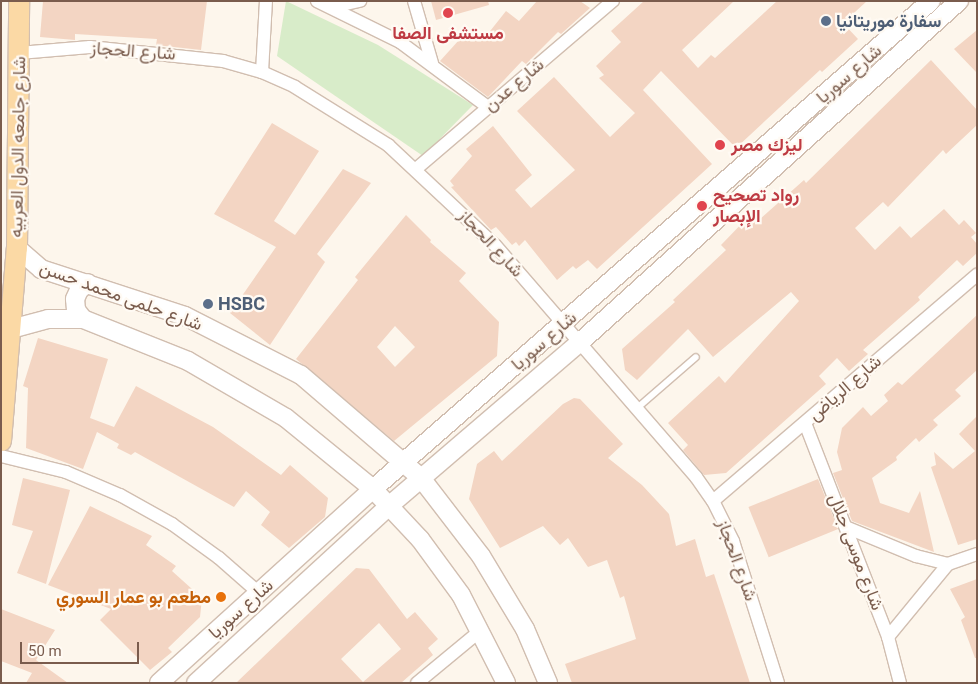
<!DOCTYPE html>
<html>
<head>
<meta charset="utf-8">
<style>
	body { margin:0 }
	#map { position:relative; width:978px; height:684px; overflow:hidden; background:#fdf6ec; font-family:Roboto,Vazirmatn,sans-serif }
	div>[style] { position:absolute }
	[style*='--x'] { left:calc(var(--x)*1px); top:calc(var(--y)*1px); width:calc(var(--w)*1px); rotate:calc(var(--a)*1deg) }
	.green>* { inset:0; background:#d8ecc9 }
	.building>* { inset:0; background:#f3d5c3; transform-origin:0 0 }
	.roads { filter:drop-shadow(1px 0 #d1beb0) drop-shadow(-1px 0 #d1beb0) drop-shadow(0 1px #d1beb0) drop-shadow(0 -1px #d1beb0) }
	.lane>* { height:6px; margin:-3px; padding:0 3px; transform-origin:3px; border-radius:3px; background:#fff }
	.street>* { height:12px; margin:-6px; padding:0 6px; transform-origin:6px; border-radius:6px; background:#fff }
	.secondary>* { height:18px; margin:-9px; padding:0 9px; transform-origin:9px; border-radius:9px; background:#fff }
	.primary>* { height:20px; margin:-10px; padding:0 10px; transform-origin:10px; border-radius:10px; background:#fbd9a5 }
	.dots>* { width:14px; height:14px; translate:-50% -50%; box-sizing:border-box; border:2px solid #fffaf3; border-radius:50% }
	span { translate:-50% -50%; white-space:nowrap; text-align:center; line-height:1.15; -webkit-text-stroke:4.5px #fffaf3; paint-order:stroke }
	.service-label { font-size:18px; color:#4e5e75; font-weight:700 }
	.left { translate:0 -50%; text-align:left }
	.health-label { font-size:18px; color:#be3a42; font-weight:700 }
	.street-label { font-size:18px; color:#7a5c4d }
	.food-label { font-size:18px; color:#c56008; font-weight:700 }
	.right { translate:-100% -50%; text-align:right }
	.frame { position:absolute; inset:0; border:2px solid #7a5c4d; pointer-events:none }
	.scale { position:absolute; left:20px; top:642px; width:119px; height:22px; box-sizing:border-box; border:2px solid #7a5c4d; border-top:0; padding-left:6px; font-size:15px; line-height:18px; white-space:nowrap; color:#7a5c4d; -webkit-text-stroke:4px #fffaf3; paint-order:stroke }
</style>
</head>
<body>
<div id="map">
	<div class="green">
		<div style="clip-path:polygon(286px 1px,378px 45px,473px 105px,423px 156px,277px 56px)"></div>
	</div>
	<div class="building">
		<div style="clip-path:polygon(43px 1px,207px 1px,201px 50px,156px 45px,157px 39px,75px 34px,75px 40px,40px 37px)"></div>
		<div style="clip-path:polygon(431px 1px,488px 1px,489px 5px,436px 20px)"></div>
		<div style="clip-path:polygon(537px 1px,580px 1px,590px 8px,561px 34px,558px 32px,526px 64px,522px 61px,488px 97px,440px 61px,469px 29px,483px 40px,506px 11px,519px 21px)"></div>
		<div style="clip-path:polygon(644px 1px,734px 1px,682px 50px,698px 68px,711px 55px,715px 58px,777px 1px,867px 1px,843px 23px,858px 39px,822px 72px,820px 70px,736px 148px,661px 71px,643px 90px,712px 164px,597px 269px,588px 260px,576px 269px,573px 266px,557px 280px,525px 240px,519px 246px,516px 242px,512px 245px,496px 227px,491px 230px,451px 187px,454px 186px,450px 181px,472px 156px,466px 149px,493px 126px,532px 175px,515px 190px,531px 208px,575px 170px,517px 111px,554px 77px,610px 137px,635px 113px,599px 78px,604px 75px,596px 66px,621px 42px,611px 31px)"></div>
		<div style="clip-path:polygon(977px 30px,977px 73px,954px 49px)"></div>
		<div style="clip-path:polygon(931px 60px,977px 110px,977px 125px,946px 154px,943px 150px,888px 207px,883px 202px,855px 228px,875px 250px,900px 226px,911px 238px,944px 209px,959px 225px,964px 220px,976px 233px,971px 237px,977px 244px,977px 253px,963px 266px,957px 260px,918px 297px,920px 300px,863px 350px,868px 354px,849px 371px,837px 358px,819px 376px,826px 384px,726px 473px,704px 475px,683px 450px,688px 445px,668px 423px,719px 376px,725px 383px,799px 301px,791px 292px,713px 357px,688px 329px,637px 380px,625px 370px,622px 349px,675px 302px,673px 300px,726px 250px,721px 245px,752px 213px,759px 220px,804px 180px,806px 183px)"></div>
		<div style="clip-path:polygon(272px 123px,319px 151px,274px 221px,295px 235px,343px 169px,371px 183px,317px 254px,325px 262px,270px 345px,230px 313px,276px 247px,214px 214px)"></div>
		<div style="clip-path:polygon(evenodd,406px 215px,431px 240px,430px 242px,466px 273px,459px 281px,499px 322px,497px 356px,394px 441px,296px 359px,358px 280px,355px 277px,406px 215px,395px 326px,415px 347px,395px 367px,377px 347px,395px 326px)"></div>
		<div style="clip-path:polygon(977px 315px,977px 370px,955px 390px,961px 396px,933px 420px,938px 425px,919px 442px,916px 438px,896px 457px,897px 460px,872px 478px,880px 503px,909px 513px,920px 491px,934px 552px,852px 521px,833px 473px,842px 470px,837px 452px,842px 428px,863px 407px,871px 416px,888px 401px,884px 395px,898px 382px,902px 385px)"></div>
		<div style="clip-path:polygon(38px 338px,108px 359px,90px 418px,114px 427px,136px 386px,213px 427px,281px 475px,290px 465px,328px 498px,325px 517px,289px 548px,261px 525px,270px 512px,246px 491px,234px 507px,135px 452px,131px 455px,117px 448px,119px 444px,97px 432px,83px 469px,26px 448px,28px 388px,23px 386px)"></div>
		<div style="clip-path:polygon(574px 398px,580px 399px,623px 444px,608px 458px,642px 485px,669px 514px,676px 546px,695px 539px,706px 577px,714px 574px,750px 683px,572px 683px,565px 664px,636px 639px,624px 596px,620px 598px,607px 560px,588px 567px,568px 538px,560px 545px,543px 526px,500px 548px,469px 499px,477px 464px,494px 451px,502px 461px,563px 404px)"></div>
		<div style="clip-path:polygon(977px 416px,977px 539px,958px 545px,931px 467px,936px 465px,934px 452px,953px 469px,975px 451px,959px 434px)"></div>
		<div style="clip-path:polygon(23px 478px,70px 490px,46px 584px,17px 573px,33px 531px,12px 525px)"></div>
		<div style="left:818px;top:479px;width:54px;height:75px;rotate:68deg"></div>
		<div style="clip-path:polygon(90px 506px,152px 536px,146px 545px,176px 566px,172px 571px,202px 598px,200px 617px,168px 648px,172px 652px,150px 670px,100px 620px,111px 609px,48px 585px)"></div>
		<div style="clip-path:polygon(evenodd,356px 568px,369px 569px,407px 619px,415px 612px,438px 639px,428px 648px,433px 655px,401px 683px,236px 683px,356px 568px,379px 623px,401px 649px,363px 682px,341px 659px,379px 623px)"></div>
		<div style="clip-path:polygon(977px 579px,977px 658px,975px 658px,961px 620px,965px 617px,950px 589px)"></div>
		<div style="clip-path:polygon(1px 609px,55px 630px,36px 660px,68px 683px,26px 683px,32px 673px,1px 661px)"></div>
	</div>
	<div class="roads">
		<div class="lane">
			<div style="--x:636;--y:409;--w:79;--a:-40.9"></div>
		</div>
		<div class="street">
			<div style="--x:317;--y:1;--w:93;--a:26.3"></div>
			<div style="--x:400;--y:42;--w:109;--a:36.5"></div>
			<div style="--x:414;--y:1;--w:65;--a:73.8"></div>
			<div style="--x:333;--y:7;--w:28;--a:-13"></div>
			<div style="--x:19;--y:53;--w:71;--a:-4.8"></div>
			<div style="--x:90;--y:47;--w:134;--a:6"></div>
			<div style="--x:223;--y:61;--w:41;--a:15.8"></div>
			<div style="--x:262;--y:72;--w:36;--a:24"></div>
			<div style="--x:295;--y:87;--w:110;--a:31.9"></div>
			<div style="--x:388;--y:145;--w:146;--a:43.1"></div>
			<div style="--x:495;--y:245;--w:307;--a:49.1"></div>
			<div style="--x:696;--y:477;--w:29;--a:55"></div>
			<div style="--x:713;--y:501;--w:45;--a:63.4"></div>
			<div style="--x:733;--y:541;--w:149;--a:72.4"></div>
			<div style="--x:262;--y:72;--w:71;--a:-86.8"></div>
			<div style="--x:416;--y:169;--w:259;--a:-40.5"></div>
			<div style="--x:805;--y:423;--w:230;--a:68.8"></div>
			<div style="--x:888;--y:637;--w:48;--a:75.4"></div>
			<div style="--x:1;--y:456;--w:67;--a:13.8"></div>
			<div style="--x:66;--y:472;--w:59;--a:23.1"></div>
			<div style="--x:120;--y:495;--w:60;--a:29.1"></div>
			<div style="--x:172;--y:524;--w:58;--a:35.9"></div>
			<div style="--x:219;--y:558;--w:53;--a:41.2"></div>
			<div style="--x:713;--y:501;--w:348;--a:-40.6"></div>
			<div style="--x:848;--y:528;--w:74;--a:22.4"></div>
			<div style="--x:916;--y:556;--w:33;--a:14"></div>
			<div style="--x:888;--y:637;--w:94;--a:-50.6"></div>
			<div style="--x:948;--y:564;--w:31;--a:-19"></div>
			<div style="--x:417;--y:683;--w:83;--a:-39.6"></div>
		</div>
		<div class="secondary">
			<div style="--x:17;--y:248;--w:32;--a:41"></div>
			<div style="--x:41;--y:269;--w:151;--a:18.1"></div>
			<div style="--x:185;--y:316;--w:130;--a:27"></div>
			<div style="--x:301;--y:375;--w:158;--a:40.6"></div>
			<div style="--x:421;--y:478;--w:98;--a:52.4"></div>
			<div style="--x:481;--y:556;--w:85;--a:58.9"></div>
			<div style="--x:525;--y:629;--w:59;--a:66.9"></div>
			<div style="--x:83;--y:319;--w:11;--a:-128"></div>
			<div style="--x:76;--y:310;--w:11;--a:-95"></div>
			<div style="--x:75;--y:299;--w:10;--a:-66"></div>
			<div style="--x:79;--y:290;--w:11;--a:-38"></div>
			<div style="--x:11;--y:329;--w:38;--a:-15"></div>
			<div style="--x:48;--y:319;--w:35;--a:0"></div>
			<div style="--x:83;--y:319;--w:113;--a:21.8"></div>
			<div style="--x:188;--y:361;--w:113;--a:30.2"></div>
			<div style="--x:286;--y:418;--w:112;--a:39.2"></div>
			<div style="--x:373;--y:489;--w:69;--a:46.8"></div>
			<div style="--x:420;--y:539;--w:69;--a:53.8"></div>
			<div style="--x:461;--y:595;--w:99;--a:62.9"></div>
			<div style="--x:159;--y:683;--w:289;--a:-42.2"></div>
			<div style="--x:373;--y:489;--w:741;--a:-41.17"></div>
			<div style="--x:196;--y:683;--w:263;--a:-42.5"></div>
			<div style="--x:390;--y:505;--w:248;--a:-40.6"></div>
			<div style="--x:578;--y:344;--w:513;--a:-42"></div>
		</div>
		<div class="primary">
			<div style="--x:1;--y:441;--w:194;--a:-85.3"></div>
			<div style="--x:17;--y:248;--w:247;--a:-89.5"></div>
		</div>
	</div>
	<div class="dots">
		<div style="left:448px;top:13px;background:#e0444e"></div>
		<div style="left:826px;top:21px;background:#5c6f8a"></div>
		<div style="left:720px;top:145px;background:#e0444e"></div>
		<div style="left:702px;top:206px;background:#e0444e"></div>
		<div style="left:208px;top:304px;background:#5c6f8a"></div>
		<div style="left:221px;top:597px;background:#e8710a"></div>
	</div>
	<div class="service-label">
		<span class="left" style="left:836px;top:21px">سفارة موريتانيا</span>
		<span class="left" style="left:218px;top:304px">HSBC</span>
	</div>
	<div class="health-label">
		<span style="left:448px;top:33px">مستشفى الصفا</span>
		<span class="left" style="left:731px;top:145px">ليزك مصر</span>
		<span class="left" style="left:713px;top:206px">رواد تصحيح<br>الإبصار</span>
	</div>
	<div class="street-label">
		<span style="left:133px;top:51px;rotate:4deg">شارع الحجاز</span>
		<span style="left:849px;top:74px;rotate:-41deg">شارع سوريا</span>
		<span style="left:514px;top:85px;rotate:-40deg">شارع عدن</span>
		<span style="left:18px;top:147px;rotate:-89deg">شارع جامعه الدول العربيه</span>
		<span style="left:491px;top:243px;rotate:47deg">شارع الحجاز</span>
		<span style="left:121px;top:296px;rotate:20deg">شارع حلمى محمد حسن</span>
		<span style="left:544px;top:341px;rotate:-41deg">شارع سوريا</span>
		<span style="left:845px;top:388px;rotate:-41deg">شارع الرياض</span>
		<span style="left:856px;top:552px;rotate:69deg">شارع موسى جلال</span>
		<span style="left:737px;top:560px;rotate:70deg">شارع الحجاز</span>
		<span style="left:241px;top:609px;rotate:-42deg">شارع سوريا</span>
	</div>
	<div class="food-label">
		<span class="right" style="left:211px;top:597px">مطعم بو عمار السوري</span>
	</div>
	<div class="frame"></div>
	<div class="scale">50 m</div>
</div>
</body>
</html>
